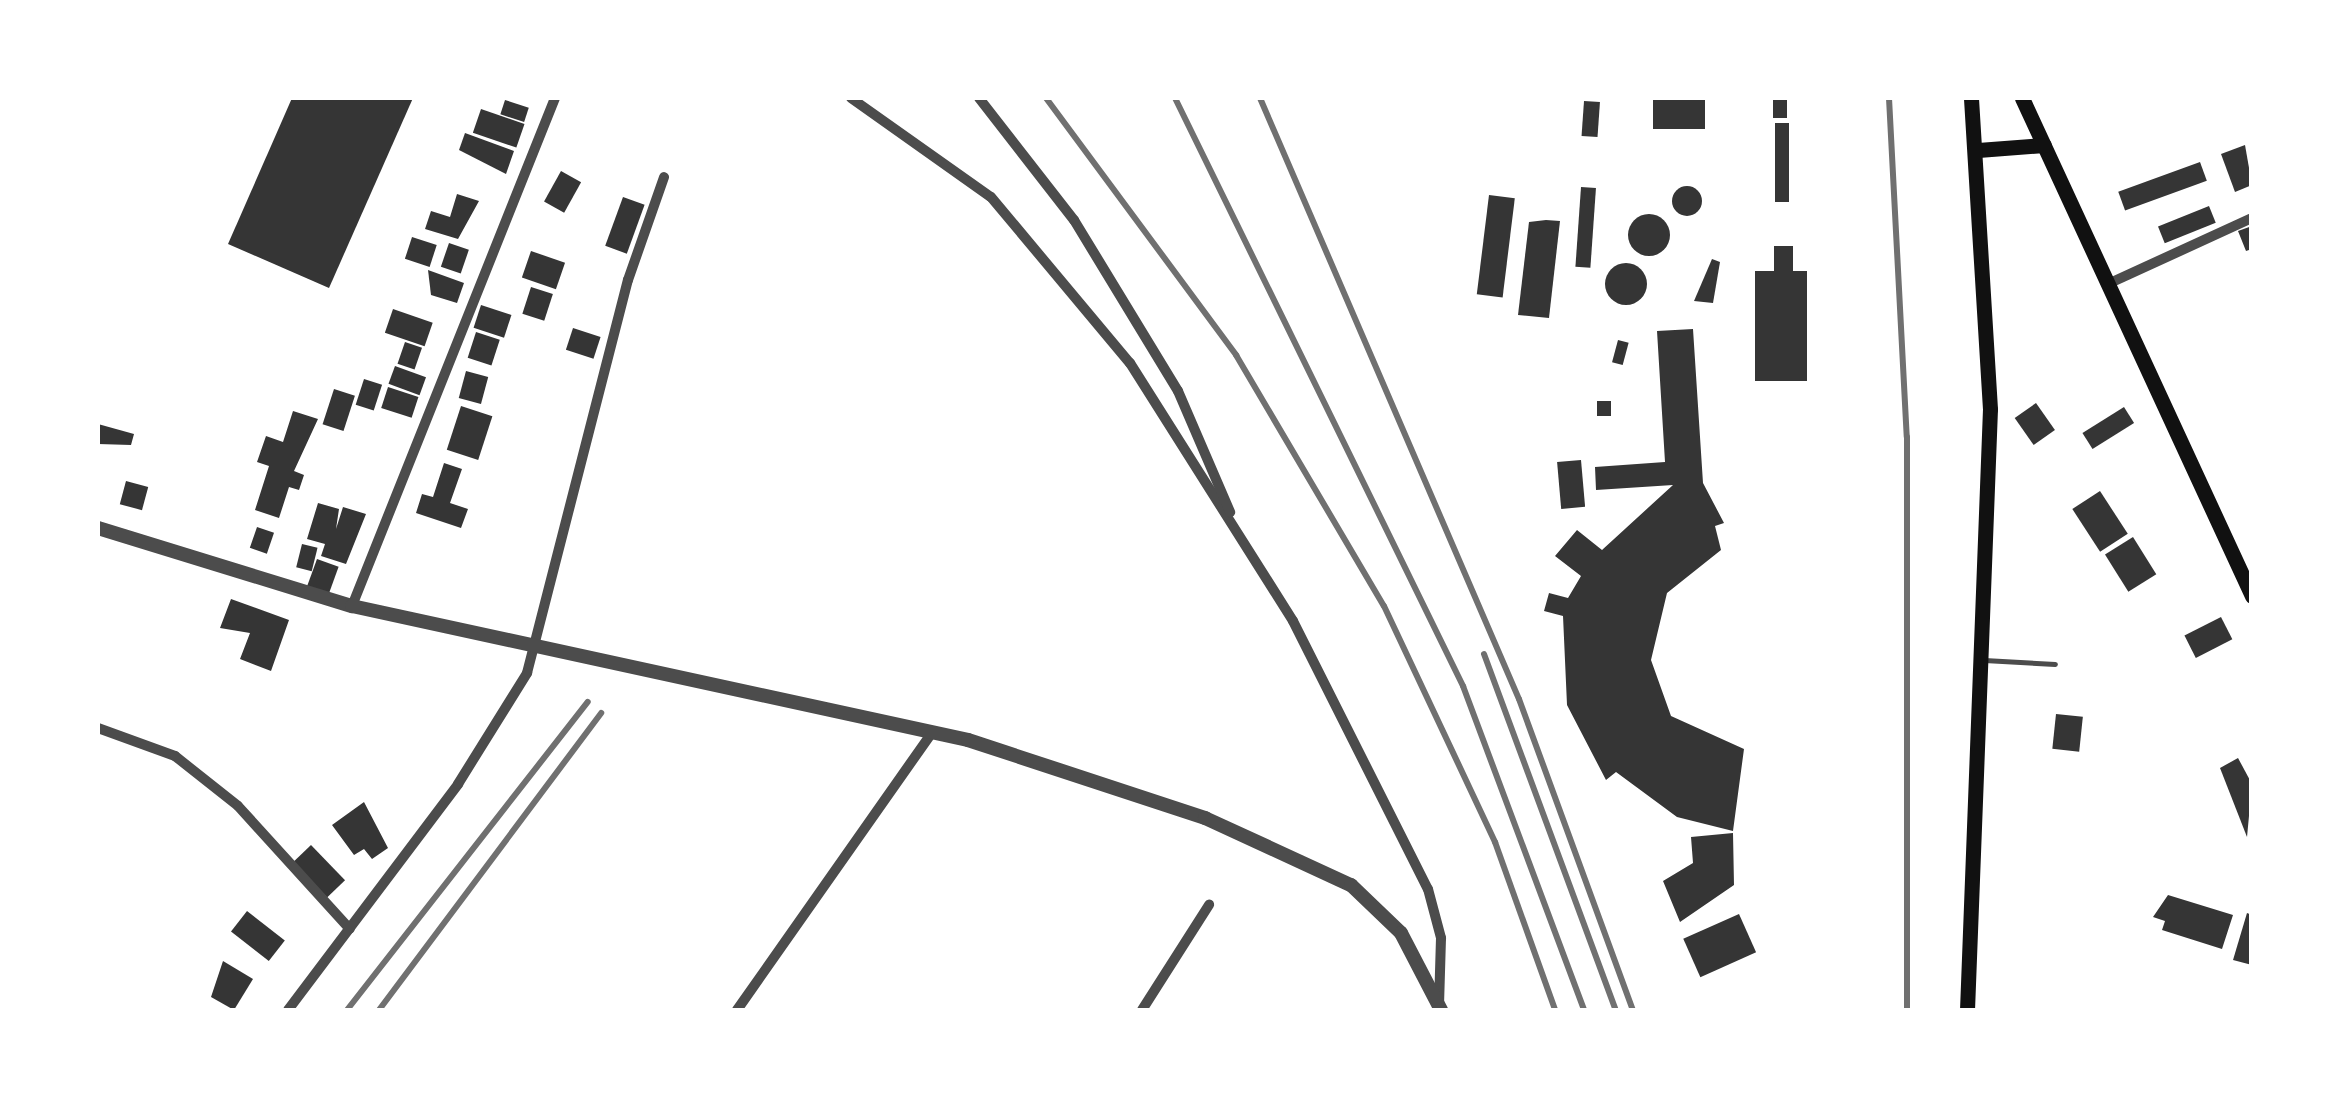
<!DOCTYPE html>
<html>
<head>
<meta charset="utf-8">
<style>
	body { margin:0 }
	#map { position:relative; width:2349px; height:1108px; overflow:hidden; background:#fff; font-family:"IBM Plex Sans",sans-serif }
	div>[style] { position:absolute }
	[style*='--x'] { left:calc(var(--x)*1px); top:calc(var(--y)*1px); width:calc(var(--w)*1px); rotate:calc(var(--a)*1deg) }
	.building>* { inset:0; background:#353535; transform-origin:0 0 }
	.round { border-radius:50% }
	.service>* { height:5px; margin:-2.5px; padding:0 2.5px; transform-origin:2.5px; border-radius:2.5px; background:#4c4c4c }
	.minor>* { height:10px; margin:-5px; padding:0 5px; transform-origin:5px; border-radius:5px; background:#4c4c4c }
	.tertiary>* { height:14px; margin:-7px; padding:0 7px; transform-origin:7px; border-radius:7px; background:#4c4c4c }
	.secondary>* { height:15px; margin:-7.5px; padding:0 7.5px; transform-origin:7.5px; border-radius:7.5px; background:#111 }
	.rail>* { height:6px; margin:-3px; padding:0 3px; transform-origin:3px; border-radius:3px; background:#707070 }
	span { translate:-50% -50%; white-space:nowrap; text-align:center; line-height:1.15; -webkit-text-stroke:10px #fff; paint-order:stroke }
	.frame { position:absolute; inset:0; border:100px solid #fff; pointer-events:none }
</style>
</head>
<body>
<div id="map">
	<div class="building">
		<div style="clip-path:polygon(292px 98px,413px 98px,329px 288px,228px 244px)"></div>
		<div style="left:1653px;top:98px;width:52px;height:31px"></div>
		<div style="left:1773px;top:98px;width:14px;height:20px"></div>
		<div style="left:505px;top:100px;width:25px;height:15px;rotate:18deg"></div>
		<div style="left:1584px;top:101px;width:16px;height:35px;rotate:4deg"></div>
		<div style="left:481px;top:109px;width:46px;height:25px;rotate:19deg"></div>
		<div style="left:1775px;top:123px;width:14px;height:79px"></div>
		<div style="clip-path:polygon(465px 133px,514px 151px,506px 174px,459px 150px)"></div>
		<div style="clip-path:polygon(2245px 145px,2252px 185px,2235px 192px,2221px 154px)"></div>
		<div style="left:2200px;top:162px;width:20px;height:87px;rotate:70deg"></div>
		<div style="left:561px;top:171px;width:23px;height:35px;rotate:29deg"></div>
		<div class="round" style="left:1672px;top:186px;width:30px;height:30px"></div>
		<div style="left:1581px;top:187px;width:15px;height:80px;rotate:4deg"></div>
		<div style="clip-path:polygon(457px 194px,479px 201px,458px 239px,425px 229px,431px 211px,450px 217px)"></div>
		<div style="left:1489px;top:195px;width:26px;height:100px;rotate:7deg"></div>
		<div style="left:623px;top:197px;width:23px;height:52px;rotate:20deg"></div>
		<div style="left:2209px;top:206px;width:18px;height:55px;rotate:68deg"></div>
		<div class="round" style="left:1628px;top:214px;width:42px;height:42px"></div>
		<div style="clip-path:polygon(1546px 220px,1560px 221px,1549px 318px,1518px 315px,1529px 222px)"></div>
		<div style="clip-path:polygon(2252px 226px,2252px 249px,2246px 251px,2238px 231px)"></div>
		<div style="left:412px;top:237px;width:26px;height:23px;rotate:18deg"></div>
		<div style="left:449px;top:243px;width:21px;height:25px;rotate:19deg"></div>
		<div style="clip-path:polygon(1774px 246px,1793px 246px,1793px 271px,1807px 271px,1807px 381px,1755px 381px,1755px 271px,1774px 271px)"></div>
		<div style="left:531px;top:251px;width:36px;height:28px;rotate:19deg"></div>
		<div style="clip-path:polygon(1712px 259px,1720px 262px,1713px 303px,1694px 301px)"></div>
		<div class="round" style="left:1605px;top:263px;width:42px;height:42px"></div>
		<div style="clip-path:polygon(428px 270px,464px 283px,457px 303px,431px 295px)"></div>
		<div style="left:531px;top:287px;width:23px;height:28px;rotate:18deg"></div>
		<div style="left:481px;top:305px;width:32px;height:24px;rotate:18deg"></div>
		<div style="left:393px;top:309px;width:42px;height:25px;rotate:19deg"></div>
		<div style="left:573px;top:328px;width:29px;height:23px;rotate:18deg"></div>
		<div style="clip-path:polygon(1693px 329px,1703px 483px,1724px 523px,1715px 526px,1721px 550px,1667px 593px,1651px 660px,1671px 716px,1744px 749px,1733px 831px,1677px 817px,1616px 772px,1606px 780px,1567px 705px,1563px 616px,1544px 611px,1549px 593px,1568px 598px,1581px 576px,1555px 556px,1577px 530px,1602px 550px,1673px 485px,1596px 490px,1595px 467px,1665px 462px,1657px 331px)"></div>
		<div style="left:476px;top:332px;width:25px;height:27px;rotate:18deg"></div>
		<div style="left:1618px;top:340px;width:11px;height:23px;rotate:15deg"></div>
		<div style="left:405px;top:342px;width:18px;height:23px;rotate:19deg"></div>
		<div style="left:395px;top:366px;width:33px;height:19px;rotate:20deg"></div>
		<div style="left:466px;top:371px;width:23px;height:28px;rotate:15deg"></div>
		<div style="left:364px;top:379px;width:19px;height:27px;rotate:18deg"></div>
		<div style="left:388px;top:387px;width:32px;height:22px;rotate:18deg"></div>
		<div style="left:334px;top:389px;width:22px;height:37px;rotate:18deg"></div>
		<div style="left:1597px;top:401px;width:14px;height:15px"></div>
		<div style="left:2036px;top:403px;width:33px;height:26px;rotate:55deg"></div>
		<div style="left:461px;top:406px;width:33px;height:46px;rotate:18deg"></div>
		<div style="left:2124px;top:407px;width:19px;height:49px;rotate:58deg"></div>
		<div style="clip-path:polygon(293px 411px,318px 419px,294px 471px,304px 475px,299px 490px,289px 487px,279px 518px,255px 510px,269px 466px,257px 462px,266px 436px,283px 442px)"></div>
		<div style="clip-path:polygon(98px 424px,134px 434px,131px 445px,98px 444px)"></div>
		<div style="left:1581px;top:460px;width:47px;height:24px;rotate:85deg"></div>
		<div style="clip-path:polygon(444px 463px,462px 469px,450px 503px,468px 509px,461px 528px,416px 513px,422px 494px,433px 497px)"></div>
		<div style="left:126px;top:481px;width:23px;height:24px;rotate:15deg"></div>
		<div style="left:2100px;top:491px;width:51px;height:33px;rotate:57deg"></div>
		<div style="clip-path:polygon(318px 503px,339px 509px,336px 529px,343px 507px,366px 514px,346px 564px,321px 556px,325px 544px,307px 539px)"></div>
		<div style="left:257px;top:527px;width:18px;height:22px;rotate:19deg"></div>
		<div style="left:2133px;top:537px;width:44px;height:33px;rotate:58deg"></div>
		<div style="left:302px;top:544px;width:16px;height:24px;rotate:14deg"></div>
		<div style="left:317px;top:559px;width:23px;height:33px;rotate:20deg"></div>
		<div style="clip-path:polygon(231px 599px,289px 620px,271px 671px,240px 659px,250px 633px,220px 628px)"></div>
		<div style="left:2221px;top:617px;width:25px;height:41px;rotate:63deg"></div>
		<div style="left:2056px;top:714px;width:27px;height:35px;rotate:6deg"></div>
		<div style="clip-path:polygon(2238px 758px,2252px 784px,2247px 837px,2220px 768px)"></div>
		<div style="clip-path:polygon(364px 802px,388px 848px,372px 859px,364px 849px,354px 855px,332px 825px)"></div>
		<div style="clip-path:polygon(1733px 833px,1734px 885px,1680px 922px,1663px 881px,1693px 863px,1691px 837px)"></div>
		<div style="left:311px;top:845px;width:49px;height:25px;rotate:46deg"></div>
		<div style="clip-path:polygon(2168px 895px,2233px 915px,2222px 949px,2162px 930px,2165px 921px,2153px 917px)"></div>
		<div style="left:247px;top:911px;width:48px;height:26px;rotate:38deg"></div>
		<div style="clip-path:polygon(2247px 913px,2252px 915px,2252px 965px,2233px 960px)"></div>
		<div style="left:1739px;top:914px;width:42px;height:61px;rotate:66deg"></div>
		<div style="clip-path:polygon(223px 961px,253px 979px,234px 1010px,211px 997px)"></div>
	</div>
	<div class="service">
		<div style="--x:1984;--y:660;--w:71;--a:3.2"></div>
	</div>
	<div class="minor">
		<div style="--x:851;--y:98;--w:171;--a:35.3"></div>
		<div style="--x:991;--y:197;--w:217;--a:50.1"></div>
		<div style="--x:1130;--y:363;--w:305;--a:57.7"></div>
		<div style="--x:1293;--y:621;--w:300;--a:63.3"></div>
		<div style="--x:1428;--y:889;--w:51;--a:75.1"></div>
		<div style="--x:1441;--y:938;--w:68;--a:91.7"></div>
		<div style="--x:979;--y:98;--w:155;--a:52.1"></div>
		<div style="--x:1074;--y:220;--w:200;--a:58.7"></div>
		<div style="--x:1178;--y:391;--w:132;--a:66.7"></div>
		<div style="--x:2110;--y:283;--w:156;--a:-24.6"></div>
		<div style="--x:352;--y:606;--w:547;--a:-68.22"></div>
		<div style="--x:98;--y:728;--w:82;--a:20"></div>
		<div style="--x:175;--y:756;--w:80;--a:38.4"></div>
		<div style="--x:238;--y:806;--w:166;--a:47.7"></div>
		<div style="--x:288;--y:1010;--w:283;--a:-53"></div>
		<div style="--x:458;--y:784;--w:131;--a:-58.1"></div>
		<div style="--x:527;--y:673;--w:406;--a:-75.6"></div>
		<div style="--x:628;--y:280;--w:109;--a:-70.7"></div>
		<div style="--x:737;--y:1010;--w:341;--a:-54.9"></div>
		<div style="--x:1142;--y:1010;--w:125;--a:-57.5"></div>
	</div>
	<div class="tertiary">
		<div style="--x:98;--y:528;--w:266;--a:17.1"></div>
		<div style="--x:352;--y:606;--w:630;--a:12.27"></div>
		<div style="--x:968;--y:740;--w:250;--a:18.2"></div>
		<div style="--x:1205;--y:818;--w:161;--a:24.7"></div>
		<div style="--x:1351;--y:885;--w:69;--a:43.8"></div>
		<div style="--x:1401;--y:933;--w:87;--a:62.5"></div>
	</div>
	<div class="secondary">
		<div style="--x:2022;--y:98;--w:549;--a:65.21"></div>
		<div style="--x:1978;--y:150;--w:66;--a:-4.3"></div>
		<div style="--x:1967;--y:1010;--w:601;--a:-87.81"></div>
		<div style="--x:1990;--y:409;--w:312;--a:-93.5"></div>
	</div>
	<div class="rail">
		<div style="--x:1046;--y:98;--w:320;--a:53.5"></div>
		<div style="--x:1236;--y:355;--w:291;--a:59.5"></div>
		<div style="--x:1384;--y:606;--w:261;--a:64.8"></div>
		<div style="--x:1495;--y:842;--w:178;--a:70.3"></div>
		<div style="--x:1175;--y:98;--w:655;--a:63.9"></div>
		<div style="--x:1463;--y:686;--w:346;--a:69.5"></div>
		<div style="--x:1260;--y:98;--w:654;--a:66.69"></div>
		<div style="--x:1519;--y:699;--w:331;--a:69.9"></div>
		<div style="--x:1889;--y:98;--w:339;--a:87"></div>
		<div style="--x:1907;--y:437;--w:573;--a:90"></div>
		<div style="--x:1484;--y:654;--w:380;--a:69.7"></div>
		<div style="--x:347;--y:1010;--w:391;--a:-52"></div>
		<div style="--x:379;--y:1010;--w:371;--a:-53.2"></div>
	</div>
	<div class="frame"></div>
</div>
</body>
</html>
